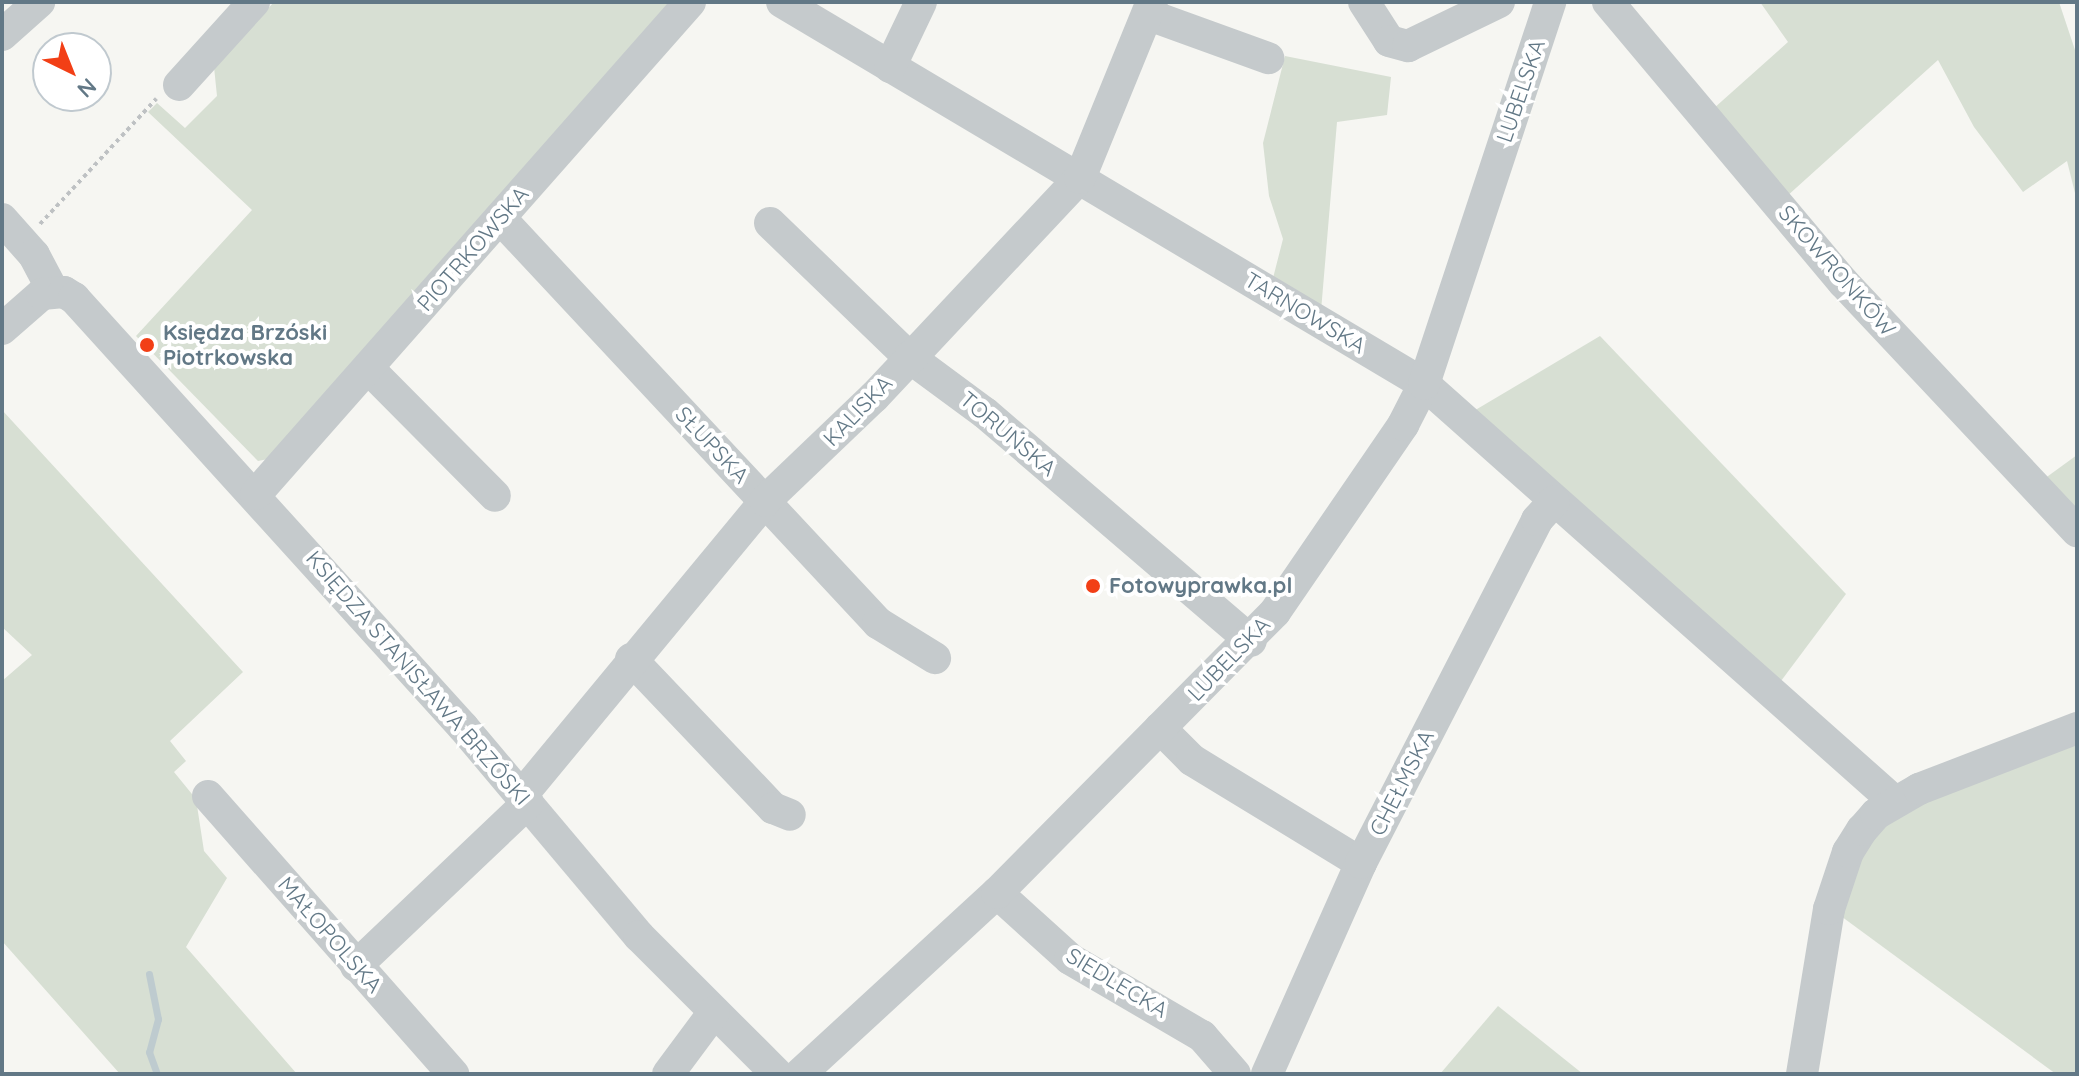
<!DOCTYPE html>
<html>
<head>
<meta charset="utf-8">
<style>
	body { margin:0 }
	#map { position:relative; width:2079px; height:1076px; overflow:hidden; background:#f6f6f2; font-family:Quicksand,sans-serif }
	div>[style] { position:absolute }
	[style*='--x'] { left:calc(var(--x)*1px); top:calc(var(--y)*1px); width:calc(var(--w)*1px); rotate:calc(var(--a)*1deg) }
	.green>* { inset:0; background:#d7dfd3 }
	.stream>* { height:7px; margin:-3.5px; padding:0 3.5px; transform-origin:3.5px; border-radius:3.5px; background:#becbcf }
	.path>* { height:4px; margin-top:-2px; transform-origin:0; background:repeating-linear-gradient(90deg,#bec1c3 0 4px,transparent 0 8px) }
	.minor>* { height:32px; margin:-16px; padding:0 16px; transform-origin:16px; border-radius:16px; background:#c5cacc }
	.dots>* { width:22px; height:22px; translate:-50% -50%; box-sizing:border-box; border:4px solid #fff; border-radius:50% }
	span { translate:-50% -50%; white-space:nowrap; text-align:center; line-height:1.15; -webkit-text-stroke:8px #fff; paint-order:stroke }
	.street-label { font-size:22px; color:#627886 }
	.poi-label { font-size:22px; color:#627886; font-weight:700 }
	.left { translate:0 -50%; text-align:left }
	.frame { position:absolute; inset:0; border:4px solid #627886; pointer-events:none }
	.north { position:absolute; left:32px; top:32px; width:80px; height:80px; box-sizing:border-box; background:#fff; border:2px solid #c0c9cf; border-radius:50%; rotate:137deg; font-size:22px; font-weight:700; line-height:32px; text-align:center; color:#627886 }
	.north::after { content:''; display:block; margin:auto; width:28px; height:36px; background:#f23f16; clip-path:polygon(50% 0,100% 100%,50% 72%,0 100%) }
</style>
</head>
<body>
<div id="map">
	<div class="green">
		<div style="clip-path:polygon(274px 2px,678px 2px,268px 459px,258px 461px,136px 336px,252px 210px,148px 112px,157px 103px,185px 128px,217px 96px,214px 67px)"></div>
		<div style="clip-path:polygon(1760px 2px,2059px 2px,2077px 56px,2077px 201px,2067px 161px,2023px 192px,1974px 127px,1938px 60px,1786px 197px,1713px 109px,1788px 42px)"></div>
		<div style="clip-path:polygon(1285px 56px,1391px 77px,1387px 115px,1337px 122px,1321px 311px,1272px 282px,1283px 239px,1269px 196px,1263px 143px)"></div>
		<div style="clip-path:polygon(1600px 336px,1846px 594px,1775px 689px,1472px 412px)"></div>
		<div style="clip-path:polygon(2px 410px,243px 672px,170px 741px,186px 761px,174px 772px,196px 799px,204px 851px,227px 878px,186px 947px,297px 1074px,120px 1074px,2px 941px,2px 681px,32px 655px,2px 627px)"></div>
		<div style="clip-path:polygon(2077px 455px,2077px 515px,2044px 479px)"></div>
		<div style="clip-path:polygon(2077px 741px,2077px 1074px,2056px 1074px,1834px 911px,1849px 867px,1888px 813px)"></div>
		<div style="clip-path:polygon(1498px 1006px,1583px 1074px,1440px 1074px)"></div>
	</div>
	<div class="stream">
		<div style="--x:149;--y:974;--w:46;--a:78.7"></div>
		<div style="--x:158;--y:1019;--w:34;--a:105"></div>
		<div style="--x:149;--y:1052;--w:23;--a:70"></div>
	</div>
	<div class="path">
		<div style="--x:40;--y:224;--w:171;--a:-47.1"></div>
	</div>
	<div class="minor">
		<div style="--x:782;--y:2;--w:747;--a:30.75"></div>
		<div style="--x:1424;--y:384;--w:630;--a:41.59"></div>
		<div style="--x:1364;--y:2;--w:46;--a:57.3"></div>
		<div style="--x:1389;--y:41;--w:20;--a:15"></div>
		<div style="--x:1408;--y:46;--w:101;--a:-25.8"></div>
		<div style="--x:1608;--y:2;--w:366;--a:50"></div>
		<div style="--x:1843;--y:282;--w:342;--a:46.8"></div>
		<div style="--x:1149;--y:15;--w:127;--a:19.9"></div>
		<div style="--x:2;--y:35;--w:50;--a:-41.7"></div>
		<div style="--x:890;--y:67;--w:72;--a:-64.5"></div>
		<div style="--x:179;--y:85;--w:112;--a:-47.9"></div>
		<div style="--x:500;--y:218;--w:554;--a:46.97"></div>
		<div style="--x:878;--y:623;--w:67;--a:31.6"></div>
		<div style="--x:2;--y:219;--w:48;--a:48.4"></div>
		<div style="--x:34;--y:255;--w:41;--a:62.2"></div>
		<div style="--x:770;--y:223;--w:193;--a:44"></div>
		<div style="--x:909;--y:357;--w:94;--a:36.4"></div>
		<div style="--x:985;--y:413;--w:350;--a:40.6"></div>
		<div style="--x:2;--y:329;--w:53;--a:-41.2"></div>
		<div style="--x:42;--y:294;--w:22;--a:-5"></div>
		<div style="--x:64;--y:292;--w:12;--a:31"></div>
		<div style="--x:74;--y:298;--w:579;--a:47.8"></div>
		<div style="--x:463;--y:727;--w:273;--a:49.9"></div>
		<div style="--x:639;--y:936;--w:195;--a:45"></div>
		<div style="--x:368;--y:368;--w:180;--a:45.2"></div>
		<div style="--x:256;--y:494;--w:656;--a:-48.58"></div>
		<div style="--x:631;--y:659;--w:206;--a:46.4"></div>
		<div style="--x:773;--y:808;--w:18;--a:22"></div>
		<div style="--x:1160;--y:728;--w:45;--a:45"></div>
		<div style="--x:1192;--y:760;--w:198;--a:31.4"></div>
		<div style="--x:522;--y:795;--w:381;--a:-50.4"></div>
		<div style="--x:765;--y:501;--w:151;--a:-43.7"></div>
		<div style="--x:874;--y:397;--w:301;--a:-46.8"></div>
		<div style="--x:1080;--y:178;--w:190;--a:-67.8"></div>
		<div style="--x:208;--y:796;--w:371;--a:48.6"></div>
		<div style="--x:997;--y:893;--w:98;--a:42.1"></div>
		<div style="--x:1070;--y:959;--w:153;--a:30.3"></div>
		<div style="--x:1202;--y:1036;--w:50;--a:49"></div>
		<div style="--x:356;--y:966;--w:237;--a:-43.5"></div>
		<div style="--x:668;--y:1074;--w:77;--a:-53.4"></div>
		<div style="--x:800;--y:1074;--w:268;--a:-42.6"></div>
		<div style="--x:997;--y:893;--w:395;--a:-45.3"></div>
		<div style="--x:1275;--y:612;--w:227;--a:-55.6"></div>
		<div style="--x:1403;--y:425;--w:46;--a:-62.9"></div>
		<div style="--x:1424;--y:384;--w:402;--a:-71.7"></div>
		<div style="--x:1267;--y:1074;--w:231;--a:-66"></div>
		<div style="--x:1361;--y:863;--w:386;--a:-62.8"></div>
		<div style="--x:1537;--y:520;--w:25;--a:-48"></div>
		<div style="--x:1802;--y:1074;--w:167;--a:-80.7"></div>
		<div style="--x:1829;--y:909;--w:60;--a:-71.6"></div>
		<div style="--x:1848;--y:852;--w:26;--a:-58"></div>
		<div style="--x:1862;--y:830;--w:21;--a:-49"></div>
		<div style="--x:1876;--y:814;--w:50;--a:-30.2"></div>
		<div style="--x:1919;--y:789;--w:169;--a:-21.1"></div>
	</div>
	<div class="dots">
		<div style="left:147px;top:345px;background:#f23f16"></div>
		<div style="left:1093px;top:586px;background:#f23f16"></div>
	</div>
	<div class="street-label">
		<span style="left:1521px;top:91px;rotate:-71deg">LUBELSKA</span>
		<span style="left:473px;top:249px;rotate:-49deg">PIOTRKOWSKA</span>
		<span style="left:1837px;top:271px;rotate:49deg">SKOWRONKÓW</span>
		<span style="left:1305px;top:313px;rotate:31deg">TARNOWSKA</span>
		<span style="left:858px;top:411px;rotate:-46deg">KALISKA</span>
		<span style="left:1008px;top:434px;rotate:40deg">TORUŃSKA</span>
		<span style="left:712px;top:445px;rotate:47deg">SŁUPSKA</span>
		<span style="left:1229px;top:659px;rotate:-46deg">LUBELSKA</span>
		<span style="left:418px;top:678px;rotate:49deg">KSIĘDZA STANISŁAWA BRZÓSKI</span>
		<span style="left:1402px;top:783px;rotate:-63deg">CHEŁMSKA</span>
		<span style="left:330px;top:935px;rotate:49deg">MAŁOPOLSKA</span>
		<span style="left:1117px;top:983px;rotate:31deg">SIEDLECKA</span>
	</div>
	<div class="poi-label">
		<span class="left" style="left:163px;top:345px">Księdza Brzóski<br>Piotrkowska</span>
		<span class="left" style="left:1109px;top:586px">Fotowyprawka.pl</span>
	</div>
	<div class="frame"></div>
	<div class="north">N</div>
</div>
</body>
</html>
